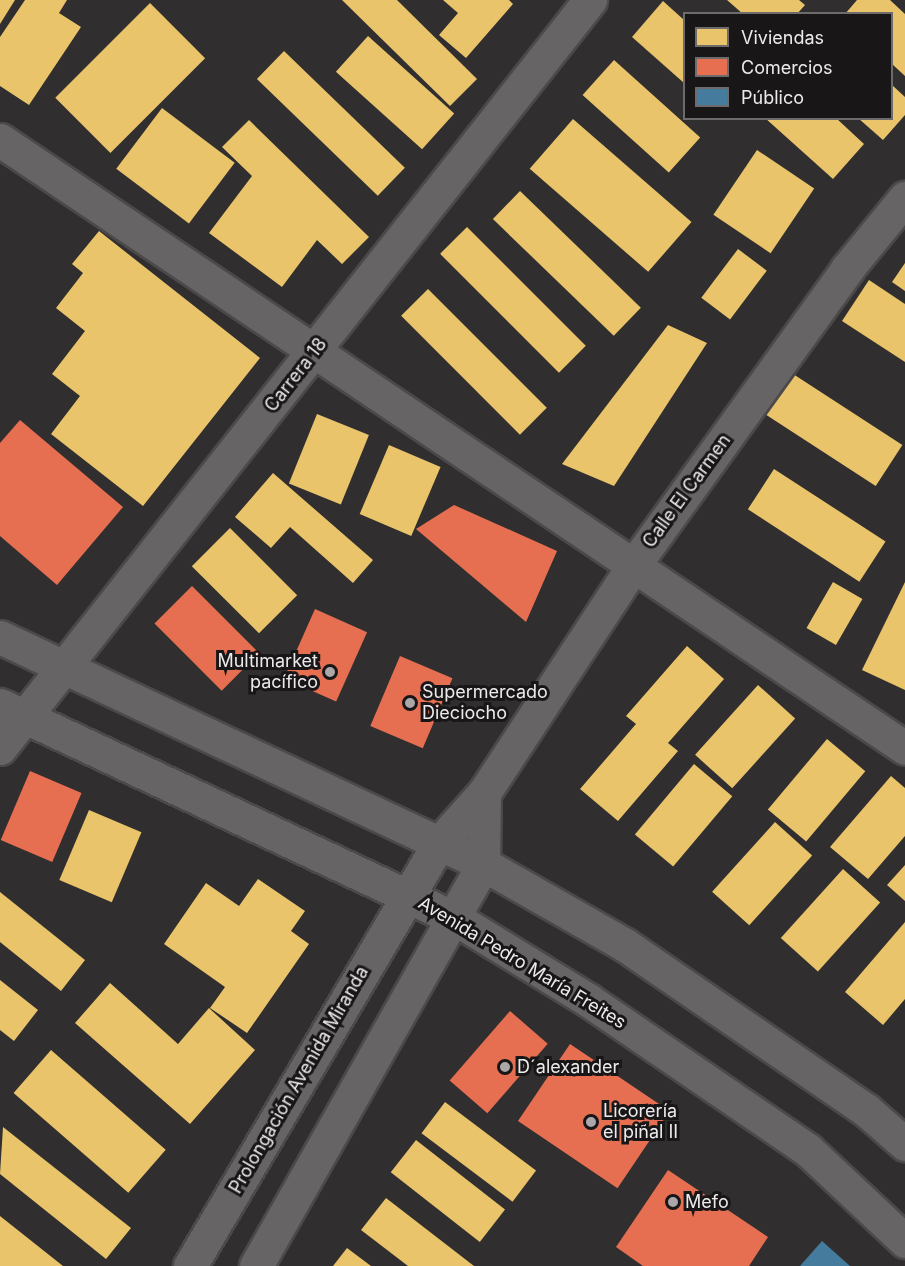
<!DOCTYPE html>
<html>
<head>
<meta charset="utf-8">
<style>
	body { margin:0 }
	#map { position:relative; width:905px; height:1266px; overflow:hidden; background:#312e2f; font-family:Inter,sans-serif }
	div>[style] { position:absolute }
	[style*='--x'] { left:calc(var(--x)*1px); top:calc(var(--y)*1px); width:calc(var(--w)*1px); rotate:calc(var(--a)*1deg) }
	.homes>* { inset:0; background:#e9c46a; transform-origin:0 0 }
	.shops>* { inset:0; background:#e76f51; transform-origin:0 0 }
	.public>* { inset:0; background:#457b9d }
	.roads { filter:drop-shadow(2px 0 #4c494a) drop-shadow(-2px 0 #4c494a) drop-shadow(0 2px #4c494a) drop-shadow(0 -2px #4c494a) }
	.minor>* { height:33px; margin:-16.5px; padding:0 16.5px; transform-origin:16.5px; border-radius:16.5px; background:#676465 }
	.tertiary>* { height:33px; margin:-16.5px; padding:0 16.5px; transform-origin:16.5px; border-radius:16.5px; background:#676465 }
	.dots>* { width:16px; height:16px; translate:-50% -50%; box-sizing:border-box; border:3px solid #181617; border-radius:50% }
	span { translate:-50% -50%; white-space:nowrap; text-align:center; line-height:1.15; -webkit-text-stroke:6px #181617; paint-order:stroke }
	.street-label { font-size:18px; color:#eeeaec }
	.poi-label { font-size:18px; color:#eeeaec }
	.right { translate:-100% -50%; text-align:right }
	.left { translate:0 -50%; text-align:left }
	.legend { position:absolute; left:683px; top:12px; width:210px; height:108px; box-sizing:border-box; background:#181617; border:2px solid #6e6b6c; margin:0; padding:8px 10px; list-style:none; font-size:18px; color:#eeeaec }
	.legend li { display:flex; align-items:center; gap:12px; height:30px }
	.legend b { width:30px; border:2px solid #6e6b6c }
</style>
</head>
<body>
<div id="map">
	<div class="homes">
		<div style="clip-path:polygon(0 0,15px 0,0 24px)"></div>
		<div style="clip-path:polygon(25px 0,67px 0,59px 13px,81px 27px,29px 105px,0 86px,0 37px)"></div>
		<div style="clip-path:polygon(342px 0,397px 0,477px 79px,450px 106px)"></div>
		<div style="clip-path:polygon(443px 0,509px 0,513px 4px,466px 58px,439px 35px,458px 13px)"></div>
		<div style="clip-path:polygon(727px 0,799px 0,805px 5px,797px 14px,743px 14px)"></div>
		<div style="clip-path:polygon(857px 0,890px 0,905px 14px,905px 76px,892px 64px,892px 14px,845px 14px)"></div>
		<div style="clip-path:polygon(663px 1px,684px 20px,684px 83px,632px 37px)"></div>
		<div style="left:150px;top:3px;width:78px;height:134px;rotate:45deg"></div>
		<div style="left:368px;top:36px;width:116px;height:48px;rotate:42deg"></div>
		<div style="left:284px;top:51px;width:168px;height:39px;rotate:44deg"></div>
		<div style="left:614px;top:60px;width:116px;height:47px;rotate:42deg"></div>
		<div style="clip-path:polygon(892px 85px,905px 97px,905px 115px,883px 140px,858px 118px,892px 118px)"></div>
		<div style="left:162px;top:108px;width:91px;height:76px;rotate:37deg"></div>
		<div style="clip-path:polygon(765px 118px,836px 118px,864px 144px,833px 179px)"></div>
		<div style="left:573px;top:119px;width:157px;height:66px;rotate:41deg"></div>
		<div style="clip-path:polygon(249px 120px,369px 237px,342px 264px,317px 240px,282px 287px,209px 233px,252px 176px,222px 147px)"></div>
		<div style="left:757px;top:150px;width:69px;height:78px;rotate:34deg"></div>
		<div style="left:520px;top:191px;width:168px;height:39px;rotate:44deg"></div>
		<div style="left:467px;top:227px;width:168px;height:38px;rotate:45deg"></div>
		<div style="clip-path:polygon(99px 231px,260px 358px,143px 506px,51px 434px,80px 396px,52px 374px,85px 331px,56px 308px,83px 273px,72px 264px)"></div>
		<div style="left:738px;top:249px;width:36px;height:61px;rotate:37deg"></div>
		<div style="clip-path:polygon(905px 263px,905px 291px,892px 282px)"></div>
		<div style="clip-path:polygon(869px 280px,905px 304px,905px 362px,842px 321px)"></div>
		<div style="left:428px;top:289px;width:168px;height:38px;rotate:45deg"></div>
		<div style="clip-path:polygon(668px 325px,707px 343px,614px 486px,562px 464px)"></div>
		<div style="left:790px;top:372px;width:134px;height:49px;rotate:33deg"></div>
		<div style="left:317px;top:414px;width:56px;height:75px;rotate:22deg"></div>
		<div style="left:389px;top:445px;width:56px;height:75px;rotate:23deg"></div>
		<div style="left:774px;top:469px;width:133px;height:48px;rotate:33deg"></div>
		<div style="clip-path:polygon(273px 473px,373px 560px,353px 583px,290px 527px,271px 548px,235px 517px)"></div>
		<div style="left:230px;top:528px;width:95px;height:54px;rotate:45deg"></div>
		<div style="left:833px;top:582px;width:34px;height:53px;rotate:30deg"></div>
		<div style="clip-path:polygon(905px 582px,905px 690px,862px 670px)"></div>
		<div style="clip-path:polygon(687px 646px,724px 679px,668px 743px,678px 751px,618px 821px,580px 789px,636px 724px,626px 716px)"></div>
		<div style="left:758px;top:685px;width:50px;height:94px;rotate:42deg"></div>
		<div style="left:827px;top:739px;width:50px;height:92px;rotate:40deg"></div>
		<div style="left:694px;top:764px;width:50px;height:92px;rotate:40deg"></div>
		<div style="clip-path:polygon(891px 776px,905px 788px,905px 836px,868px 879px,830px 847px)"></div>
		<div style="left:89px;top:810px;width:57px;height:76px;rotate:23deg"></div>
		<div style="left:775px;top:822px;width:50px;height:94px;rotate:42deg"></div>
		<div style="clip-path:polygon(905px 865px,905px 901px,887px 885px)"></div>
		<div style="left:843px;top:869px;width:50px;height:93px;rotate:42deg"></div>
		<div style="clip-path:polygon(258px 879px,305px 911px,291px 931px,309px 944px,247px 1033px,210px 1008px,225px 987px,164px 944px,206px 883px,239px 906px)"></div>
		<div style="clip-path:polygon(0 892px,85px 960px,61px 991px,0 942px)"></div>
		<div style="clip-path:polygon(905px 922px,905px 999px,883px 1025px,845px 992px)"></div>
		<div style="clip-path:polygon(0 980px,38px 1010px,14px 1041px,0 1030px)"></div>
		<div style="clip-path:polygon(110px 983px,178px 1044px,209px 1008px,255px 1050px,190px 1124px,75px 1023px)"></div>
		<div style="left:51px;top:1050px;width:152px;height:57px;rotate:41deg"></div>
		<div style="left:445px;top:1102px;width:114px;height:39px;rotate:37deg"></div>
		<div style="clip-path:polygon(3px 1127px,131px 1228px,106px 1259px,0 1174px)"></div>
		<div style="left:416px;top:1140px;width:113px;height:41px;rotate:38deg"></div>
		<div style="clip-path:polygon(386px 1198px,474px 1266px,408px 1266px,361px 1230px)"></div>
		<div style="clip-path:polygon(0 1216px,63px 1266px,0 1266px)"></div>
		<div style="clip-path:polygon(347px 1248px,371px 1266px,333px 1266px)"></div>
	</div>
	<div class="shops">
		<div style="clip-path:polygon(20px 420px,123px 507px,57px 585px,0 536px,0 443px)"></div>
		<div style="clip-path:polygon(454px 505px,557px 551px,526px 622px,416px 529px)"></div>
		<div style="left:192px;top:586px;width:95px;height:53px;rotate:45deg"></div>
		<div style="left:315px;top:609px;width:57px;height:76px;rotate:24deg"></div>
		<div style="left:400px;top:656px;width:57px;height:76px;rotate:23deg"></div>
		<div style="left:30px;top:771px;width:56px;height:75px;rotate:23deg"></div>
		<div style="left:510px;top:1011px;width:50px;height:92px;rotate:41deg"></div>
		<div style="left:570px;top:1044px;width:120px;height:93px;rotate:34deg"></div>
		<div style="clip-path:polygon(668px 1170px,768px 1237px,749px 1266px,643px 1266px,616px 1247px)"></div>
	</div>
	<div class="public">
		<div style="clip-path:polygon(822px 1241px,850px 1266px,800px 1266px)"></div>
	</div>
	<div class="roads">
		<div class="minor">
			<div style="--x:0;--y:140;--w:1090;--a:33.89"></div>
			<div style="--x:0;--y:748;--w:953;--a:-51.73"></div>
			<div style="--x:190;--y:1266;--w:492;--a:-59.5"></div>
			<div style="--x:440;--y:842;--w:66;--a:-48.1"></div>
			<div style="--x:484;--y:793;--w:268;--a:-56.7"></div>
			<div style="--x:631;--y:569;--w:370;--a:-54.2"></div>
			<div style="--x:847;--y:269;--w:92;--a:-50.8"></div>
			<div style="--x:256;--y:1266;--w:462;--a:-60.5"></div>
			<div style="--x:483;--y:864;--w:71;--a:-89.2"></div>
		</div>
		<div class="tertiary">
			<div style="--x:0;--y:637;--w:534;--a:25.17"></div>
			<div style="--x:483;--y:864;--w:163;--a:29.7"></div>
			<div style="--x:625;--y:945;--w:292;--a:34.4"></div>
			<div style="--x:866;--y:1110;--w:52;--a:41.1"></div>
			<div style="--x:0;--y:705;--w:504;--a:25.14"></div>
			<div style="--x:456;--y:919;--w:155;--a:31.5"></div>
			<div style="--x:588;--y:1000;--w:266;--a:34.3"></div>
			<div style="--x:808;--y:1150;--w:133;--a:43.2"></div>
		</div>
	</div>
	<div class="dots">
		<div style="left:330px;top:672px;background:#aca8aa"></div>
		<div style="left:410px;top:703px;background:#aca8aa"></div>
		<div style="left:505px;top:1067px;background:#aca8aa"></div>
		<div style="left:591px;top:1122px;background:#aca8aa"></div>
		<div style="left:673px;top:1202px;background:#aca8aa"></div>
	</div>
	<div class="street-label">
		<span style="left:296px;top:375px;rotate:-52deg">Carrera 18</span>
		<span style="left:687px;top:491px;rotate:-54deg">Calle El Carmen</span>
		<span style="left:522px;top:963px;rotate:31deg">Avenida Pedro María Freites</span>
		<span style="left:299px;top:1080px;rotate:-60deg">Prolongación Avenida Miranda</span>
	</div>
	<div class="poi-label">
		<span class="right" style="left:318px;top:672px">Multimarket<br>pacífico</span>
		<span class="left" style="left:422px;top:703px">Supermercado<br>Dieciocho</span>
		<span class="left" style="left:517px;top:1067px">D´alexander</span>
		<span class="left" style="left:603px;top:1122px">Licorería<br>el piñal II</span>
		<span class="left" style="left:685px;top:1202px">Mefo</span>
	</div>
	<ul class="legend">
	<li><b style="height:16px;background:#e9c46a"></b>Viviendas</li>
	<li><b style="height:16px;background:#e76f51"></b>Comercios</li>
	<li><b style="height:16px;background:#457b9d"></b>Público</li>
	</ul>
</div>
</body>
</html>
